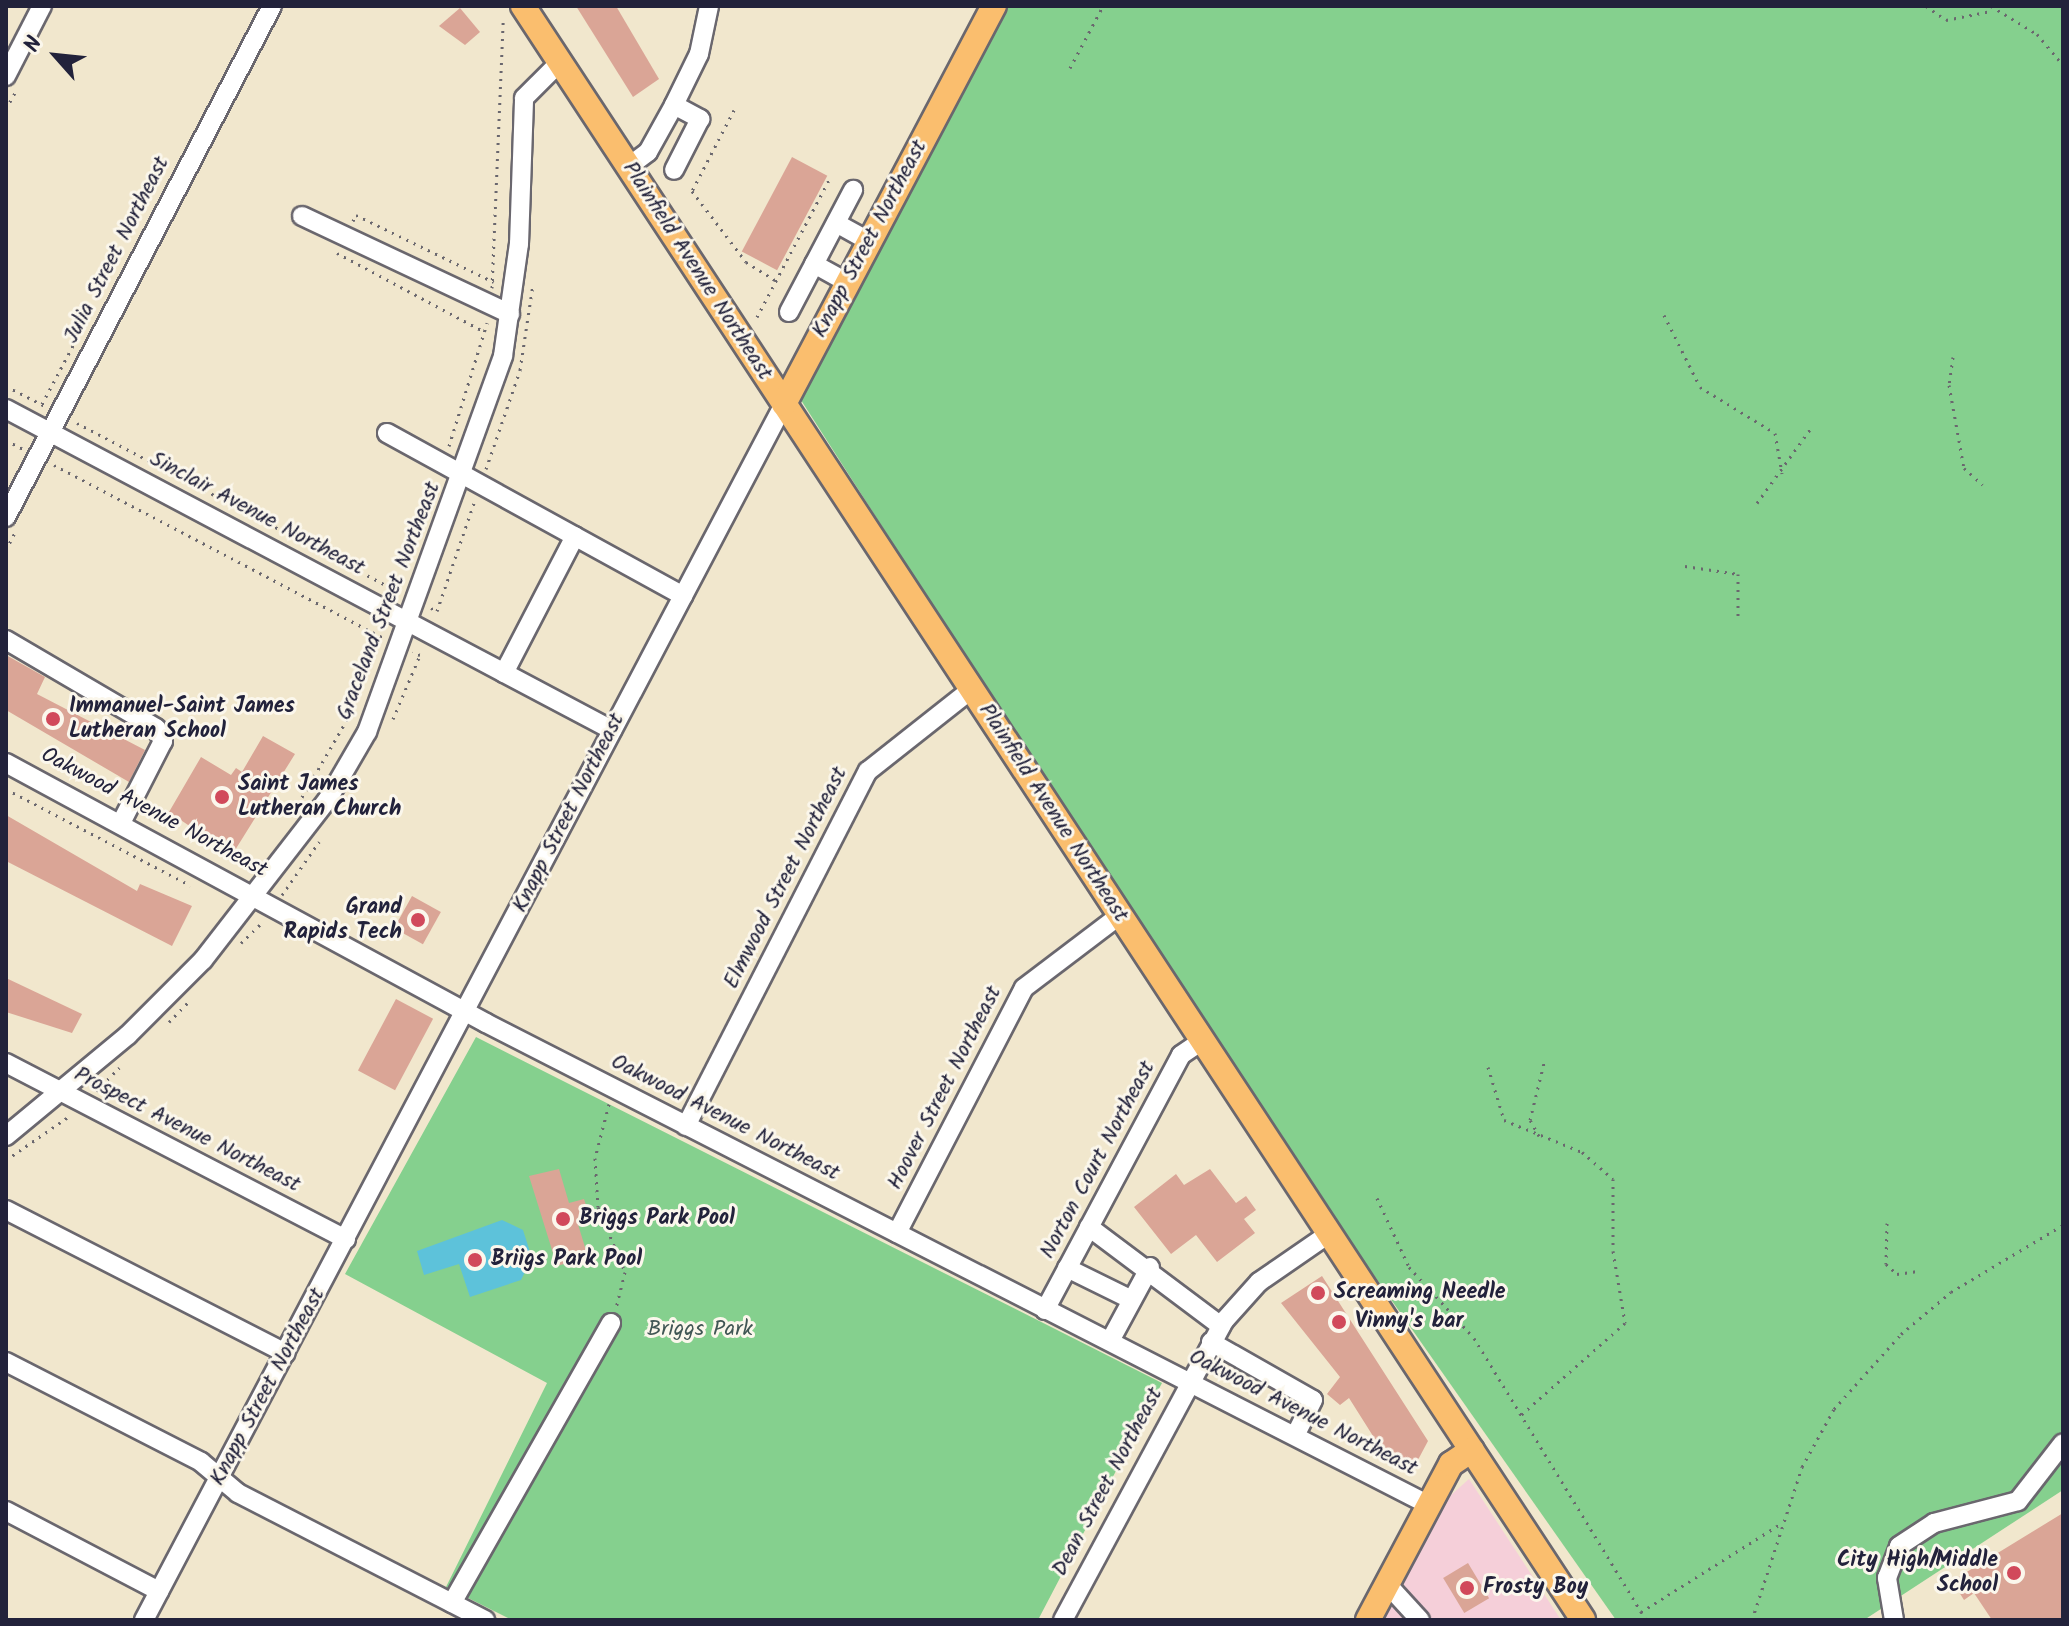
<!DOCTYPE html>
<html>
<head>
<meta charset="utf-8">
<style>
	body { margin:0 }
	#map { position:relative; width:2069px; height:1626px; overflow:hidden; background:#f1e7cd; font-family:Kalam,sans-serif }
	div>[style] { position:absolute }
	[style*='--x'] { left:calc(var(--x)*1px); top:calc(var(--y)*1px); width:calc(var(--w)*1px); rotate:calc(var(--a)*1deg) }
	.built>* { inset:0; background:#f5cfd9 }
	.green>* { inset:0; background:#85d08e }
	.water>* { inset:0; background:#5dc2da }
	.building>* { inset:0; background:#daa596; transform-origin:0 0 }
	.path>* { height:3px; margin-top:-1.5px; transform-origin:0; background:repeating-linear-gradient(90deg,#6a676e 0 2px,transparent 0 8px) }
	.roads { filter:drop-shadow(2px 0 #6a676e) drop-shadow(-2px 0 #6a676e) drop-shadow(0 2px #6a676e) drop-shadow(0 -2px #6a676e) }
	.minor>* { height:18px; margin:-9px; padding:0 9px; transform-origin:9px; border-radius:9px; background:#fff }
	.major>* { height:24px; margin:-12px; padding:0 12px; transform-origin:12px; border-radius:12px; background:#fabe6e }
	.dots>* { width:22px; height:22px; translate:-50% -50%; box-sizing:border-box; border:4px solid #fbf7ec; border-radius:50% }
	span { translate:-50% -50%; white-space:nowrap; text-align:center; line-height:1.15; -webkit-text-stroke:6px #fbf7ec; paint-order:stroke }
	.street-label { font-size:22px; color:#22223b }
	.poi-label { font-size:22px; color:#22223b; font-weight:700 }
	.left { translate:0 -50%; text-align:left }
	.right { translate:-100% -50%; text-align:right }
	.park-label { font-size:22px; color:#405654 }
	.frame { position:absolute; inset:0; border:8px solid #22223b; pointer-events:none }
	.north { position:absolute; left:16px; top:16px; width:80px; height:80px; -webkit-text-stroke:6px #fbf7ec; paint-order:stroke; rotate:297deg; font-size:22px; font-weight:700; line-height:32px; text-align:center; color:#22223b }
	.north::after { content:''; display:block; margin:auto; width:28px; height:36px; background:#22223b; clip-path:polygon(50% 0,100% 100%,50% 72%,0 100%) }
</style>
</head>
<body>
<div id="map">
	<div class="built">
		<div style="clip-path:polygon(1469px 1479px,1561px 1620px,1384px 1620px,1450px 1496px)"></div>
	</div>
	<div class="green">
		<div style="clip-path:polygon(1005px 6px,2063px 6px,2063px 1490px,1864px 1620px,1616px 1620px,1239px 1083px,799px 397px)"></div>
		<div style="clip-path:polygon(476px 1037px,1162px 1383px,1038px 1620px,512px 1620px,446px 1587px,547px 1383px,345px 1274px)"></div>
	</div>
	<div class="water">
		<div style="clip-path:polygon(502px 1220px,523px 1230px,532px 1258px,521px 1280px,470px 1297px,459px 1264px,424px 1275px,417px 1251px)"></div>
	</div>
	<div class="building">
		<div style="clip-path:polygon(576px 6px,616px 6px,659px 79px,633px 97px)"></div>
		<div style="clip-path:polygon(460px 8px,480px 32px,465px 45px,439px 26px)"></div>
		<div style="left:792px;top:157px;width:40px;height:107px;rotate:28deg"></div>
		<div style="clip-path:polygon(6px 655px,45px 677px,37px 694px,145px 750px,129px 782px,6px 710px)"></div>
		<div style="clip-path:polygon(263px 736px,295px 754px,232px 855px,169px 812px,201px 757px,231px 775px,236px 768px,242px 772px)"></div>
		<div style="clip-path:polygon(6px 815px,137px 891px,140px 884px,192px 906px,172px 946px,6px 861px)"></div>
		<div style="left:412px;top:896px;width:33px;height:37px;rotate:29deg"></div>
		<div style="clip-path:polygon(6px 978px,82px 1014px,72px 1033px,6px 1012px)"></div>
		<div style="left:396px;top:999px;width:42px;height:81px;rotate:28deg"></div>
		<div style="clip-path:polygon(559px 1169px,569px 1203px,584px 1199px,590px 1217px,577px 1221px,588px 1257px,557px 1266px,529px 1176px)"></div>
		<div style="clip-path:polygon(1210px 1169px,1236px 1203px,1246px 1196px,1256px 1210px,1244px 1219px,1255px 1233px,1217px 1262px,1196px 1235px,1171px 1254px,1134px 1207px,1176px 1174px,1184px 1185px)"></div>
		<div style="clip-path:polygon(1322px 1276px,1428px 1441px,1411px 1473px,1362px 1447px,1373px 1436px,1349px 1398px,1340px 1405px,1327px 1394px,1340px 1377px,1281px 1303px)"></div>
		<div style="clip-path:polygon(2063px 1513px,2063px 1620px,1992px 1620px,1974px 1593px,1964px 1600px,1952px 1581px)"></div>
		<div style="left:1468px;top:1563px;width:41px;height:29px;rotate:59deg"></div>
	</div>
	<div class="path">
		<div style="--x:1926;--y:6;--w:24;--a:35"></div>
		<div style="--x:1946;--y:20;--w:46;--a:-11.3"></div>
		<div style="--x:1991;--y:6;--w:54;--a:31.3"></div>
		<div style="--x:2037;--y:34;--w:40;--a:50"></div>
		<div style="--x:1070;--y:68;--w:70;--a:-62"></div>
		<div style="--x:6;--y:109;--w:21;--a:-61"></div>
		<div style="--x:734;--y:110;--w:91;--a:117.4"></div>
		<div style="--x:692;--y:191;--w:89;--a:52.7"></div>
		<div style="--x:746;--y:262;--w:36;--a:32"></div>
		<div style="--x:353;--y:221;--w:7;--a:-63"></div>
		<div style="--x:356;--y:215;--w:153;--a:25.9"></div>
		<div style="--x:337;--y:253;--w:168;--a:28.1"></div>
		<div style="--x:492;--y:288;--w:268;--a:-87.6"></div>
		<div style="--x:1664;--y:315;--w:80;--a:63.4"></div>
		<div style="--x:1700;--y:387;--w:88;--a:31.5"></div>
		<div style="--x:1775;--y:433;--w:41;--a:80.1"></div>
		<div style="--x:757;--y:317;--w:157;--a:-62.3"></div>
		<div style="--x:1953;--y:357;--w:28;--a:98"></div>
		<div style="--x:1949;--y:385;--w:84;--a:79.8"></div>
		<div style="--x:1964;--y:468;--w:25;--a:42"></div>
		<div style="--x:6;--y:386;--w:44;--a:27.1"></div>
		<div style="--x:42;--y:404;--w:77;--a:-62.1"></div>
		<div style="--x:77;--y:423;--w:364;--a:27.7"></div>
		<div style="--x:6;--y:440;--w:19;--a:28"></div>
		<div style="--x:449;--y:446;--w:129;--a:-72.8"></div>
		<div style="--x:54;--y:465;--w:373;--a:27.7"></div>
		<div style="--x:486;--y:469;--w:105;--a:-71"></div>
		<div style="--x:520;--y:370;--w:87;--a:-81.4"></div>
		<div style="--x:1757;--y:503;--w:92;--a:-54.2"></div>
		<div style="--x:6;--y:550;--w:20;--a:-63"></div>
		<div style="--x:1685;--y:566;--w:54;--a:8.6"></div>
		<div style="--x:1738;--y:574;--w:47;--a:90"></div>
		<div style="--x:431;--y:608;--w:7;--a:27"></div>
		<div style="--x:437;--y:611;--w:114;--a:-71.1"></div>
		<div style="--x:393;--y:719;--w:69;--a:-67.1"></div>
		<div style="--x:420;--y:655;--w:8;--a:-157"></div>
		<div style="--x:6;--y:789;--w:208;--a:27.6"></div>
		<div style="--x:294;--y:811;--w:124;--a:-59.9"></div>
		<div style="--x:282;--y:895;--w:65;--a:-55.1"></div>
		<div style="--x:241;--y:943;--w:29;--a:-44"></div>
		<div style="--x:169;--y:1022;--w:28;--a:-46"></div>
		<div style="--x:1488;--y:1067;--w:55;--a:73.2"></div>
		<div style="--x:1504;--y:1120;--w:84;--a:22.3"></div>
		<div style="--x:1582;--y:1152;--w:41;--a:41.1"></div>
		<div style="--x:1613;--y:1179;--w:72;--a:90"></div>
		<div style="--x:1613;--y:1251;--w:73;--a:80.5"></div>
		<div style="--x:1625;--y:1323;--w:139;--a:138.5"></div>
		<div style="--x:96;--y:1091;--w:33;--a:-45"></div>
		<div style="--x:609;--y:1104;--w:56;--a:104.5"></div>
		<div style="--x:595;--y:1158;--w:49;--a:86.5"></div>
		<div style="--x:598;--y:1207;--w:70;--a:67.4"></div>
		<div style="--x:625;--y:1272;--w:37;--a:104"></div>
		<div style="--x:1539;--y:1136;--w:18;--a:-119"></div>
		<div style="--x:1530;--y:1120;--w:59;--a:-76.2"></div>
		<div style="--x:6;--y:1160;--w:75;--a:-34.7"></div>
		<div style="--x:1377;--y:1198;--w:76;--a:65.1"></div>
		<div style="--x:1409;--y:1267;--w:96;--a:47.5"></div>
		<div style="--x:1474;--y:1338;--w:330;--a:58.6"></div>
		<div style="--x:1887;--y:1223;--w:41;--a:91.4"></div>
		<div style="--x:1886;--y:1264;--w:15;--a:42"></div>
		<div style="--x:1897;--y:1274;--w:21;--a:-8"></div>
		<div style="--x:1641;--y:1612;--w:165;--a:-32.3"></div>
		<div style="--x:1752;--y:1620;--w:161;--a:-71.9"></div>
		<div style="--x:1802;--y:1467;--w:66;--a:-61.1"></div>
		<div style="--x:1834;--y:1409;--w:101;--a:-48.2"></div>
		<div style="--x:1901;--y:1334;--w:65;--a:-40"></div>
		<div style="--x:1951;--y:1292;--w:131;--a:-30.9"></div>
	</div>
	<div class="roads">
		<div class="minor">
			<div style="--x:6;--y:76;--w:79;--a:-62.8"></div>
			<div style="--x:674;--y:105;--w:30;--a:28"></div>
			<div style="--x:700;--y:119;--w:57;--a:117"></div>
			<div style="--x:628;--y:167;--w:25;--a:-37"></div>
			<div style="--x:648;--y:152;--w:54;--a:-61"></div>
			<div style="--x:674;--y:105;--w:57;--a:-63.9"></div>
			<div style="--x:699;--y:54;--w:49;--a:-78.2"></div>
			<div style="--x:302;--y:216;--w:230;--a:25.2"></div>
			<div style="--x:836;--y:223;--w:38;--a:29"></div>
			<div style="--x:814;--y:264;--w:38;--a:29"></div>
			<div style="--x:789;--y:312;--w:138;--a:-62.3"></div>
			<div style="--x:6;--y:409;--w:686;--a:27.91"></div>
			<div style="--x:387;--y:433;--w:338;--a:28.8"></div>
			<div style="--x:6;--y:517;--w:576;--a:-62.5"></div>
			<div style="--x:6;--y:640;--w:174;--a:30.4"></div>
			<div style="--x:156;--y:728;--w:15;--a:62"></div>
			<div style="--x:163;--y:741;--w:92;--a:117.1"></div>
			<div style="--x:504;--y:673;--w:154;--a:-62.6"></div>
			<div style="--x:6;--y:763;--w:546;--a:28.44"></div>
			<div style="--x:486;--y:1023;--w:1059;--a:27.07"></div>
			<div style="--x:6;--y:1063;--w:383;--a:27.4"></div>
			<div style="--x:686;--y:1126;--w:399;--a:-62.9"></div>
			<div style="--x:868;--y:771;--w:132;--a:-38.3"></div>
			<div style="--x:6;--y:1136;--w:158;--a:-39.6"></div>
			<div style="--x:128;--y:1035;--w:106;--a:-45"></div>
			<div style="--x:203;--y:960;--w:204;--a:-52.2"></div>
			<div style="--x:328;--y:799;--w:78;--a:-59.8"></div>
			<div style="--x:367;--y:732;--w:400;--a:-70.1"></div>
			<div style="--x:503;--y:356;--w:113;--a:-81.9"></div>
			<div style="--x:519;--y:244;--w:146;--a:-88"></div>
			<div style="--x:524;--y:98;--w:51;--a:-45"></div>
			<div style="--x:6;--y:1210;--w:314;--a:27.1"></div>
			<div style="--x:1089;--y:1227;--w:165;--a:36.9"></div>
			<div style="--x:897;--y:1233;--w:276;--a:-62.6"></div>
			<div style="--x:1024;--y:988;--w:121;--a:-37.2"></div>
			<div style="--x:1067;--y:1268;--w:72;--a:26.2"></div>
			<div style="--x:1045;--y:1310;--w:289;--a:-61.9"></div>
			<div style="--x:1181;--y:1055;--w:25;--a:-34"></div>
			<div style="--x:1110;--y:1341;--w:84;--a:-61.6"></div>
			<div style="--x:1211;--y:1342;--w:117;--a:29.6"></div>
			<div style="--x:1313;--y:1400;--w:40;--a:116.6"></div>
			<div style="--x:6;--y:1362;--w:219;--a:27.1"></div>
			<div style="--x:201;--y:1462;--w:48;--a:40"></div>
			<div style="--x:238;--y:1493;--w:278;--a:27.2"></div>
			<div style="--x:6;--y:1511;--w:173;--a:27.6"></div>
			<div style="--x:1387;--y:1584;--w:49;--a:47.5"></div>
			<div style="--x:452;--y:1603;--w:322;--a:-60.4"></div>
			<div style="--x:144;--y:1620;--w:1374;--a:-62.24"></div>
			<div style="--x:1063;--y:1620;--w:340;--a:-61.7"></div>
			<div style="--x:1224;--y:1321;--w:52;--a:-48.1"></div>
			<div style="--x:1259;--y:1282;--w:86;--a:-34.6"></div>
			<div style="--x:1894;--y:1620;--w:43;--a:-99.5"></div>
			<div style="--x:1887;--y:1578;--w:34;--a:-69"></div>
			<div style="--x:1899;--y:1546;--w:42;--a:-33.3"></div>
			<div style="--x:1934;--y:1523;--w:87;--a:-14.7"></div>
			<div style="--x:2018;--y:1501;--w:73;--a:-52.2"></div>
		</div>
		<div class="major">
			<div style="--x:523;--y:6;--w:1931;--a:56.7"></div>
			<div style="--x:784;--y:404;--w:450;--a:-62.2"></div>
			<div style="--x:1368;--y:1620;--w:177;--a:-62"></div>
			<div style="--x:1451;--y:1464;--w:25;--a:-34"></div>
		</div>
	</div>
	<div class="dots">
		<div style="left:53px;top:719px;background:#d1495b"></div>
		<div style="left:222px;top:797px;background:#d1495b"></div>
		<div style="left:418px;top:920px;background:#d1495b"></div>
		<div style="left:563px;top:1219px;background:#d1495b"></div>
		<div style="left:475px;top:1260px;background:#d1495b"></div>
		<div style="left:1318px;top:1293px;background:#d1495b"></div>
		<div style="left:1339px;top:1322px;background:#d1495b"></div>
		<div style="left:2014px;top:1573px;background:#d1495b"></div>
		<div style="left:1467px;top:1588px;background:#d1495b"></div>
	</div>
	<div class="street-label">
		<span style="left:870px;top:239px;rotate:-62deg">Knapp Street Northeast</span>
		<span style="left:117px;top:250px;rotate:-63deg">Julia Street Northeast</span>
		<span style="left:697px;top:271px;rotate:57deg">Plainfield Avenue Northeast</span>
		<span style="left:257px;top:514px;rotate:28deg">Sinclair Avenue Northeast</span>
		<span style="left:389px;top:601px;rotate:-69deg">Graceland Street Northeast</span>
		<span style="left:154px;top:813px;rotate:28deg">Oakwood Avenue Northeast</span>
		<span style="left:569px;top:813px;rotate:-63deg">Knapp Street Northeast</span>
		<span style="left:1053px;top:813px;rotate:57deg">Plainfield Avenue Northeast</span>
		<span style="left:786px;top:878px;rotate:-63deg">Elmwood Street Northeast</span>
		<span style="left:945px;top:1088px;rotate:-63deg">Hoover Street Northeast</span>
		<span style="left:725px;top:1118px;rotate:27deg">Oakwood Avenue Northeast</span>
		<span style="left:187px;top:1130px;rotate:27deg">Prospect Avenue Northeast</span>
		<span style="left:1098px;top:1160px;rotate:-62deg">Norton Court Northeast</span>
		<span style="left:268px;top:1387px;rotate:-62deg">Knapp Street Northeast</span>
		<span style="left:1303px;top:1413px;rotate:27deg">Oakwood Avenue Northeast</span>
		<span style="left:1108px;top:1482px;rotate:-62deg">Dean Street Northeast</span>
	</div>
	<div class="poi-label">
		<span class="left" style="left:69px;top:719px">Immanuel-Saint James<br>Lutheran School</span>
		<span class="left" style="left:238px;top:797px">Saint James<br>Lutheran Church</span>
		<span class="right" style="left:402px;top:920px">Grand<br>Rapids Tech</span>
		<span class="left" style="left:579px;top:1219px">Briggs Park Pool</span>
		<span class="left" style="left:491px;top:1260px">Briigs Park Pool</span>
		<span class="left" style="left:1334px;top:1293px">Screaming Needle</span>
		<span class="left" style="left:1355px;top:1322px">Vinny's bar</span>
		<span class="right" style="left:1998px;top:1573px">City High/Middle<br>School</span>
		<span class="left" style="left:1483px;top:1588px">Frosty Boy</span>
	</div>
	<div class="park-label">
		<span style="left:700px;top:1330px">Briggs Park</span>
	</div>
	<div class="frame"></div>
	<div class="north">N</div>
</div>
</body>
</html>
